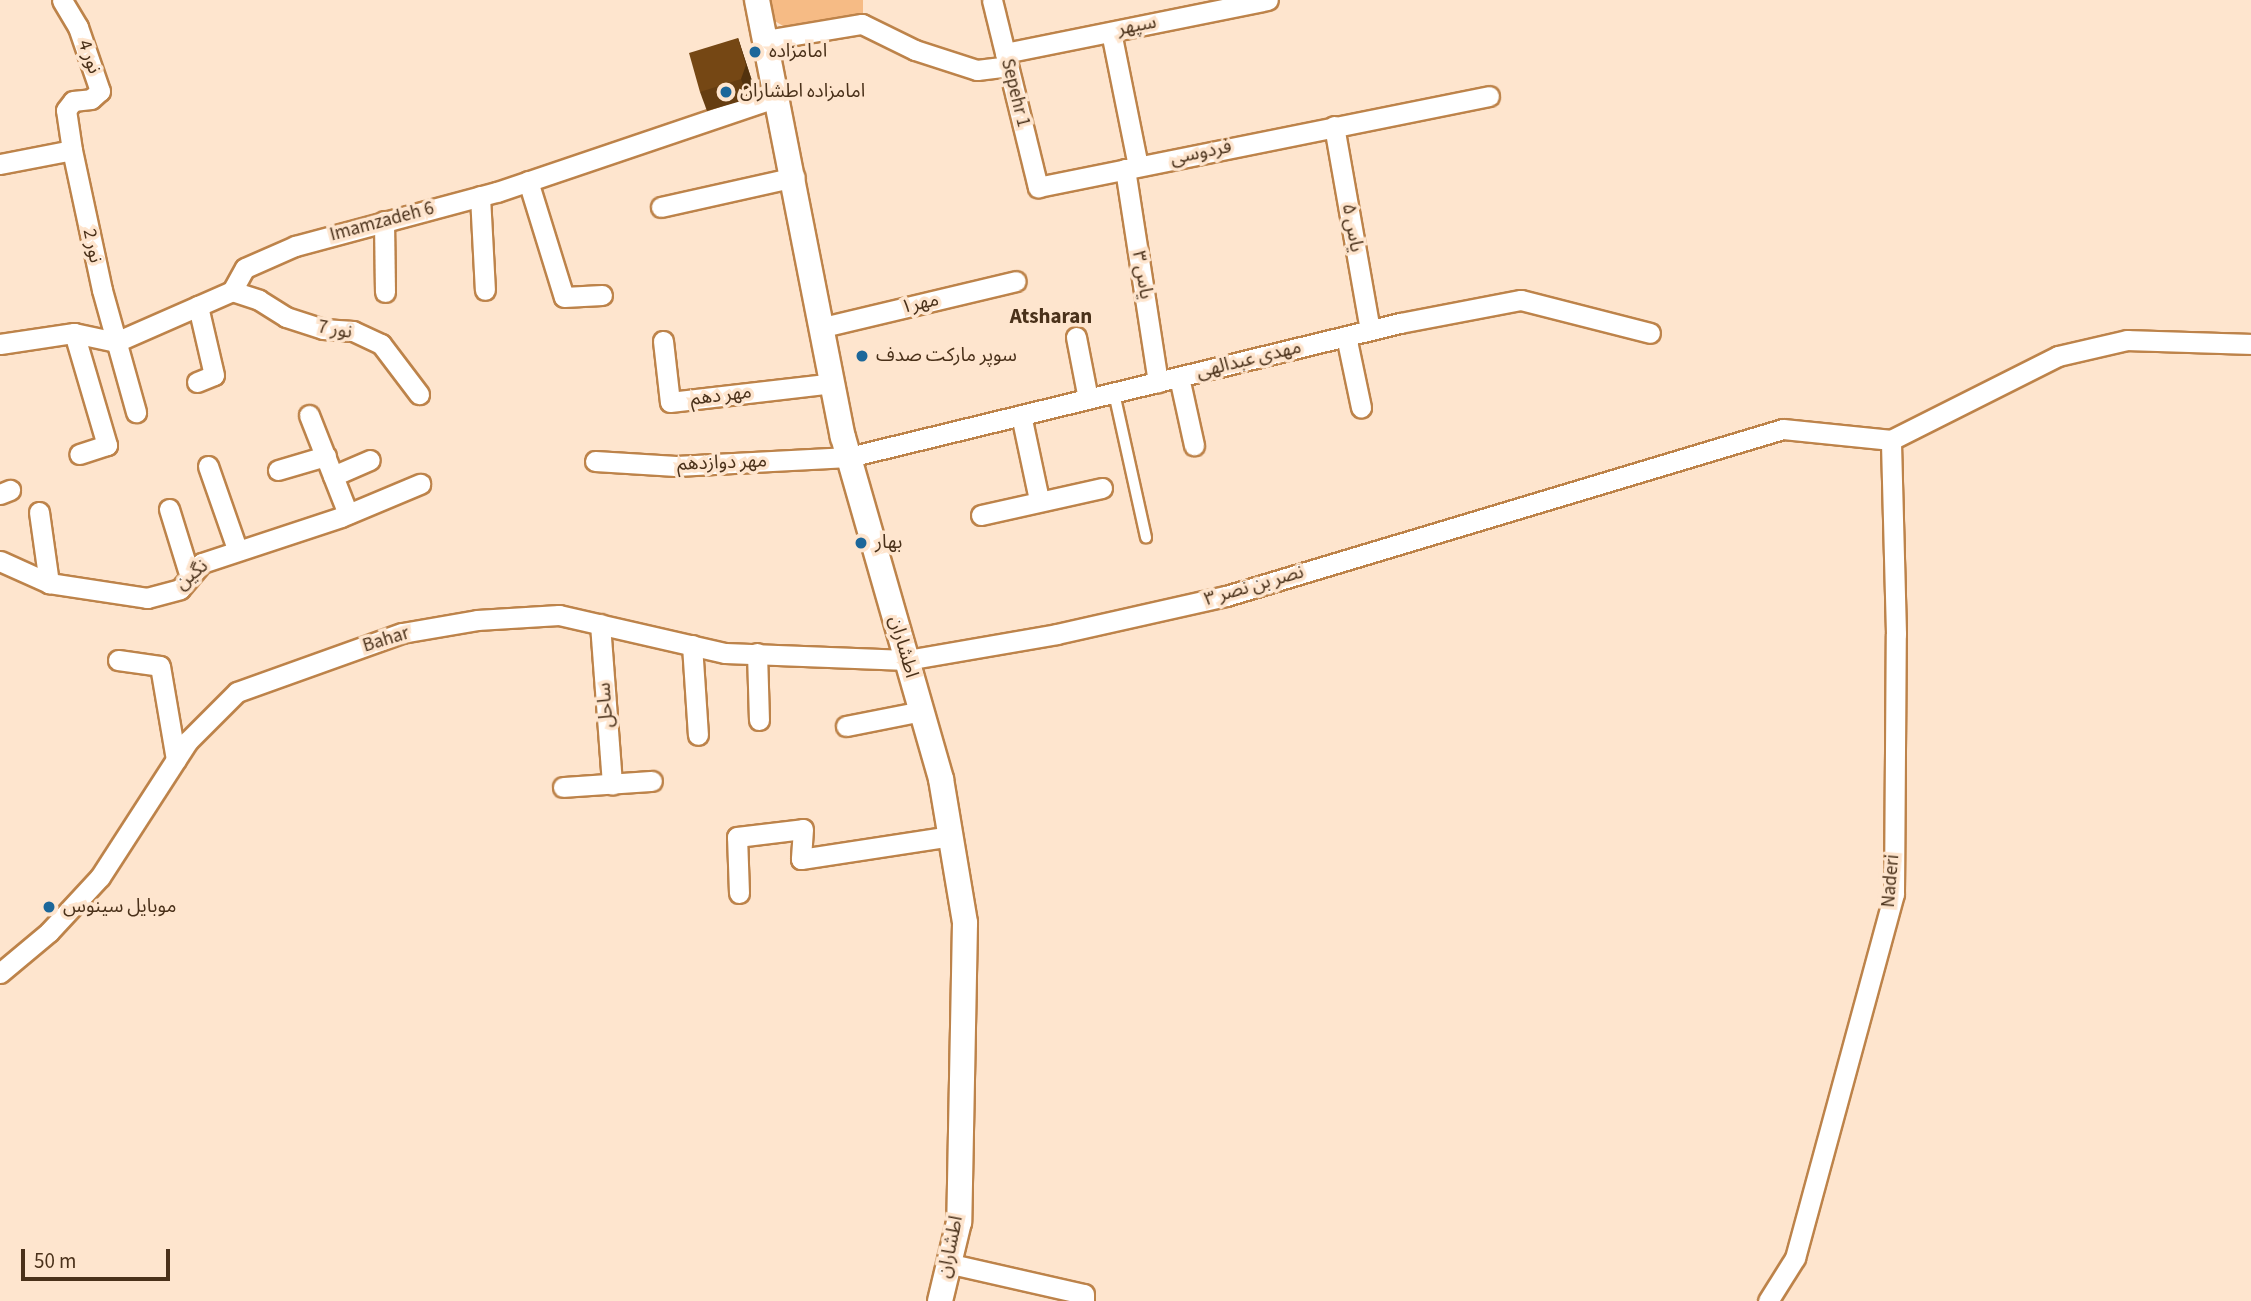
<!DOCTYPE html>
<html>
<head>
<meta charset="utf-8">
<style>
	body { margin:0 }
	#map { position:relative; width:2251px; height:1301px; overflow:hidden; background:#fee5ce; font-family:"Source Sans 3","Noto Sans Arabic",sans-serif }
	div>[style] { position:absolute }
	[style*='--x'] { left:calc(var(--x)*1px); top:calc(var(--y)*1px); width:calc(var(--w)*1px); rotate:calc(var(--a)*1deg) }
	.green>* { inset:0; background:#f6bb85 }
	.roads { filter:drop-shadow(2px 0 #bd834a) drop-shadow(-2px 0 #bd834a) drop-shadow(0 2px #bd834a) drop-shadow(0 -2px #bd834a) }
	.service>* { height:10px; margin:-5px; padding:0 5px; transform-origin:5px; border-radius:5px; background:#fff }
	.minor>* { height:19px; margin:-9.5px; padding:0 9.5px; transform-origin:9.5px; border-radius:9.5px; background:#fff }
	.tertiary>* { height:24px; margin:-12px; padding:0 12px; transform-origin:12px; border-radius:12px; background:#fff }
	.wall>* { inset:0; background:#653d11 }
	.shaded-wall>* { inset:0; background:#52320e }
	.building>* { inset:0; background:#754714 }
	.dots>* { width:19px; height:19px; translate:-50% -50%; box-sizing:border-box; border:4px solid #fee5ce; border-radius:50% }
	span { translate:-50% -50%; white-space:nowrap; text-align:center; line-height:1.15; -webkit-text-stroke:7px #fee5ce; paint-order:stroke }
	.street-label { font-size:19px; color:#4a311a }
	.poi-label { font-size:19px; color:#4a311a }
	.left { translate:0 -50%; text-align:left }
	.neighbourhood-label { font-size:21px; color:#4a311a; font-weight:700 }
	.scale { position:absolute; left:21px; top:1249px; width:149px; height:32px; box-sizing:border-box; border:4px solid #4a311a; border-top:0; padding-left:9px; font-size:21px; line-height:24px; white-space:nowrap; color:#4a311a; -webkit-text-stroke:5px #fee5ce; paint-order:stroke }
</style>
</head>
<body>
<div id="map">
	<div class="green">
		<div style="clip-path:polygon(769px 0,863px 0,863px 16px,790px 30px,773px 20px)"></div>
	</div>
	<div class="roads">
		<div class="service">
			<div style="--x:1114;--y:393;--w:148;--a:77.5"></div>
		</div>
		<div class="minor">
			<div style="--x:992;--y:0;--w:193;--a:76.2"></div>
			<div style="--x:1038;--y:187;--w:460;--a:-11.4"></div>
			<div style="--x:1111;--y:32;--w:137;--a:78.6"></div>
			<div style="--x:765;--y:40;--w:98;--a:-9.4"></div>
			<div style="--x:862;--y:24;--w:59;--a:26.1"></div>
			<div style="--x:915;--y:50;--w:65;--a:17.9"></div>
			<div style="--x:977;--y:70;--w:31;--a:-7"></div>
			<div style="--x:1005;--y:53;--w:268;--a:-11.4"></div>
			<div style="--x:1334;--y:126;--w:207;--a:80"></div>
			<div style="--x:72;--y:150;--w:143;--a:77.9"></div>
			<div style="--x:102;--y:290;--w:127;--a:74.4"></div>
			<div style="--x:0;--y:164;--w:73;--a:-11"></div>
			<div style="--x:72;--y:150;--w:40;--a:-98.5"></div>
			<div style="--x:66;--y:110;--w:11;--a:-52"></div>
			<div style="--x:73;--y:101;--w:18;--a:-6"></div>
			<div style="--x:91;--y:99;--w:12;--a:-42"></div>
			<div style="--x:100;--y:91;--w:68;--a:-109"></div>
			<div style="--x:78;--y:27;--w:31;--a:-121"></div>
			<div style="--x:1125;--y:169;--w:216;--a:81.2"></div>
			<div style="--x:528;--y:181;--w:121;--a:72.8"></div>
			<div style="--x:564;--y:297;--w:38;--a:-3"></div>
			<div style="--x:480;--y:196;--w:94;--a:87"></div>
			<div style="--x:661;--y:207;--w:137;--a:-12.6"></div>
			<div style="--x:384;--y:221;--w:71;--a:89.2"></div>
			<div style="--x:232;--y:291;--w:28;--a:18"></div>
			<div style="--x:259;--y:300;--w:32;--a:32"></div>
			<div style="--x:286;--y:317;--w:39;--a:18"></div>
			<div style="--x:323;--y:329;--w:30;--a:4"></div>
			<div style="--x:353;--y:331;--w:31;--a:25"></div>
			<div style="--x:381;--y:344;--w:63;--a:52.8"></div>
			<div style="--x:823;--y:327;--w:198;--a:-13.4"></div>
			<div style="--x:74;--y:333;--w:117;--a:73.6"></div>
			<div style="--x:107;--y:445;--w:29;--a:162"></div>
			<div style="--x:1346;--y:336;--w:73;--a:78.1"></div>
			<div style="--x:1076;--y:337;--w:63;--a:79"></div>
			<div style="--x:663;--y:341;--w:61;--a:83.5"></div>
			<div style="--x:670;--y:402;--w:164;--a:-6.6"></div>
			<div style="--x:0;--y:344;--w:75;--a:-8.5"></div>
			<div style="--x:74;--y:333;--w:43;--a:12.1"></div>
			<div style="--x:116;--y:342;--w:127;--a:-23.7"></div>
			<div style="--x:232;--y:291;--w:26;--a:-61"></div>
			<div style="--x:245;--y:268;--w:55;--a:-23.7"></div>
			<div style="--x:295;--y:246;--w:209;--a:-15"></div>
			<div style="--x:497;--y:192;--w:296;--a:-18.7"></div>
			<div style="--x:1179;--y:377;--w:70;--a:77.6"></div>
			<div style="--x:197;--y:382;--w:18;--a:-22"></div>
			<div style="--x:214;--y:375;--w:71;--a:-103.1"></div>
			<div style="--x:309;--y:415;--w:106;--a:68.5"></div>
			<div style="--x:1021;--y:415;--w:87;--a:78"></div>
			<div style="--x:595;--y:461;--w:81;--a:3.5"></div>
			<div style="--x:676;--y:466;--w:173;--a:-3"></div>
			<div style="--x:849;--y:457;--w:567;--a:-13.67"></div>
			<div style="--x:1400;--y:323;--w:123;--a:-10.8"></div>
			<div style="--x:1521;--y:300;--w:133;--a:14.3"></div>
			<div style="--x:208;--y:466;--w:88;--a:70.7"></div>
			<div style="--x:278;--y:470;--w:50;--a:-16.3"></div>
			<div style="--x:333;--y:476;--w:40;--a:-23.4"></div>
			<div style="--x:0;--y:494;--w:11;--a:-22"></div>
			<div style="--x:169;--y:509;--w:71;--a:72.8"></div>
			<div style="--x:39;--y:512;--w:72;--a:82"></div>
			<div style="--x:981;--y:515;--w:124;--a:-12.6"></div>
			<div style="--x:0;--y:561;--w:54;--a:24.2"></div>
			<div style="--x:49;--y:583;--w:99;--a:8.7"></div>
			<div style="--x:147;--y:598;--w:34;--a:-15"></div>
			<div style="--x:180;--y:589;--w:34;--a:-50"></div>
			<div style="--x:202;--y:563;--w:146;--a:-18.3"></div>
			<div style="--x:341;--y:517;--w:86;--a:-22.7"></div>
			<div style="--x:600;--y:624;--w:161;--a:85.7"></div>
			<div style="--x:692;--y:645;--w:90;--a:86.2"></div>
			<div style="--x:757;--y:653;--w:67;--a:88.3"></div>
			<div style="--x:118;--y:660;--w:42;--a:8.1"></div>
			<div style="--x:160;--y:666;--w:95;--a:80.3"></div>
			<div style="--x:846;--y:726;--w:77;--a:-11.2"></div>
			<div style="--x:563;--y:787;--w:89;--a:-3.9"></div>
			<div style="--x:739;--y:893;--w:56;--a:-92"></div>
			<div style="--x:737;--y:837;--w:66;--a:-6.9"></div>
			<div style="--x:803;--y:829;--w:30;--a:94"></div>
			<div style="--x:801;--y:859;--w:152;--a:-8.7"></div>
			<div style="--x:0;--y:973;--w:64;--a:-39.9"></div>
			<div style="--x:49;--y:932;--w:75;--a:-47.2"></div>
			<div style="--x:100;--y:877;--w:162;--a:-57.1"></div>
			<div style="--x:188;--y:741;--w:69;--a:-45"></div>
			<div style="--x:237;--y:692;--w:175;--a:-19.7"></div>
			<div style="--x:402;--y:633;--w:76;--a:-9.8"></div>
			<div style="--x:477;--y:620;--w:82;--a:-3.5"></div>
			<div style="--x:559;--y:615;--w:170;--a:12.9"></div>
			<div style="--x:725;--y:653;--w:182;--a:2.2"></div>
			<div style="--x:907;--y:660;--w:152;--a:-9.8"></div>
			<div style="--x:1057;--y:634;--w:173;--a:-12.7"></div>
			<div style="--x:1226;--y:596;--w:581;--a:-16.69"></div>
			<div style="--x:1783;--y:429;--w:109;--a:5.8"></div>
			<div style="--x:1891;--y:440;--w:187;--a:-26.7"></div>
			<div style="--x:2058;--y:356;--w:71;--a:-13.1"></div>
			<div style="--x:2127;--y:340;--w:124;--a:1.8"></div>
			<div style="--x:947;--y:1263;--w:140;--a:12.8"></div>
			<div style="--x:1084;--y:1294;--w:7;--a:90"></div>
			<div style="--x:1768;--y:1301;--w:51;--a:-57.9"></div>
			<div style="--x:1795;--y:1258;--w:377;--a:-74.8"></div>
			<div style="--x:1894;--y:894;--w:260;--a:-89.6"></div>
			<div style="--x:1896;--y:634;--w:194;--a:-91.5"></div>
		</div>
		<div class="tertiary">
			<div style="--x:757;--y:0;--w:445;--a:78.9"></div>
			<div style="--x:843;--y:437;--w:356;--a:74"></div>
			<div style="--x:941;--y:779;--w:146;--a:80.5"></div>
			<div style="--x:965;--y:923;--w:299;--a:91.1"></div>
			<div style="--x:959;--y:1222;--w:81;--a:103.5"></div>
		</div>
	</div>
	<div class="wall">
		<div style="clip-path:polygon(738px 38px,753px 84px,748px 99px,707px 111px,700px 92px)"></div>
	</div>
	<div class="shaded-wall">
		<div style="clip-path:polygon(738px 38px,753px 84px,748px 99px,741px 79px)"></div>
	</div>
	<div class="building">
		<div style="clip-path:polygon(738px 38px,746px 65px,741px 79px,700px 92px,689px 53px)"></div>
	</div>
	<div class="dots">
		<div style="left:755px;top:52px;background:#1c679a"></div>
		<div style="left:726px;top:92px;background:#1c679a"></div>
		<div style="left:862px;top:356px;background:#1c679a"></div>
		<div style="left:861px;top:543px;background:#1c679a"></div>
		<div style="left:49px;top:907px;background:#1c679a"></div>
	</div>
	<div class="street-label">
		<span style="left:1137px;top:26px;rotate:-11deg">سپهر</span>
		<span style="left:89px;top:57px;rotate:70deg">نور 4</span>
		<span style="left:1015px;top:93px;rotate:76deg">Sepehr 1</span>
		<span style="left:1201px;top:153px;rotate:-12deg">فردوسی</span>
		<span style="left:382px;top:222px;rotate:-15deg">Imamzadeh 6</span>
		<span style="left:1352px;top:228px;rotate:80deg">یاس ۵</span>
		<span style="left:92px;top:246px;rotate:78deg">نور 2</span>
		<span style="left:1142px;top:275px;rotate:81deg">یاس ۳</span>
		<span style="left:920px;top:304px;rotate:-13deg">مهر۱</span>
		<span style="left:335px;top:330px;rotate:10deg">نور 7</span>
		<span style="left:1249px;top:360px;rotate:-14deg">مهدی عبدالهی</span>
		<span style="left:721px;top:396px;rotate:-7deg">مهر دهم</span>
		<span style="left:722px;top:463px;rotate:-2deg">مهر دوازدهم</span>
		<span style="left:192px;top:575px;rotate:-39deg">نگین</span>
		<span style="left:1254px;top:586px;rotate:-16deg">نصر بن نصر ۳</span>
		<span style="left:386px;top:640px;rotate:-17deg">Bahar</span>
		<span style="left:903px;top:647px;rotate:74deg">اطشاران</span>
		<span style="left:606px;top:705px;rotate:-94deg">ساحل</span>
		<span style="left:1891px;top:881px;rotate:-85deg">Naderi</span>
		<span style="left:951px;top:1247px;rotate:-78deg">اطشاران</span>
	</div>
	<div class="poi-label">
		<span class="left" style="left:769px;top:52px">امامزاده</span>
		<span class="left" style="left:740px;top:92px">امامزاده اطشاران</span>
		<span class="left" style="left:876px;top:356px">سوپر مارکت صدف</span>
		<span class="left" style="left:875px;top:543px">بهار</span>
		<span class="left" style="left:63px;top:907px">موبایل سینوس</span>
	</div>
	<div class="neighbourhood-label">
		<span style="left:1051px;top:316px">Atsharan</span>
	</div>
	<div class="scale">50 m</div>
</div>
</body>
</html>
